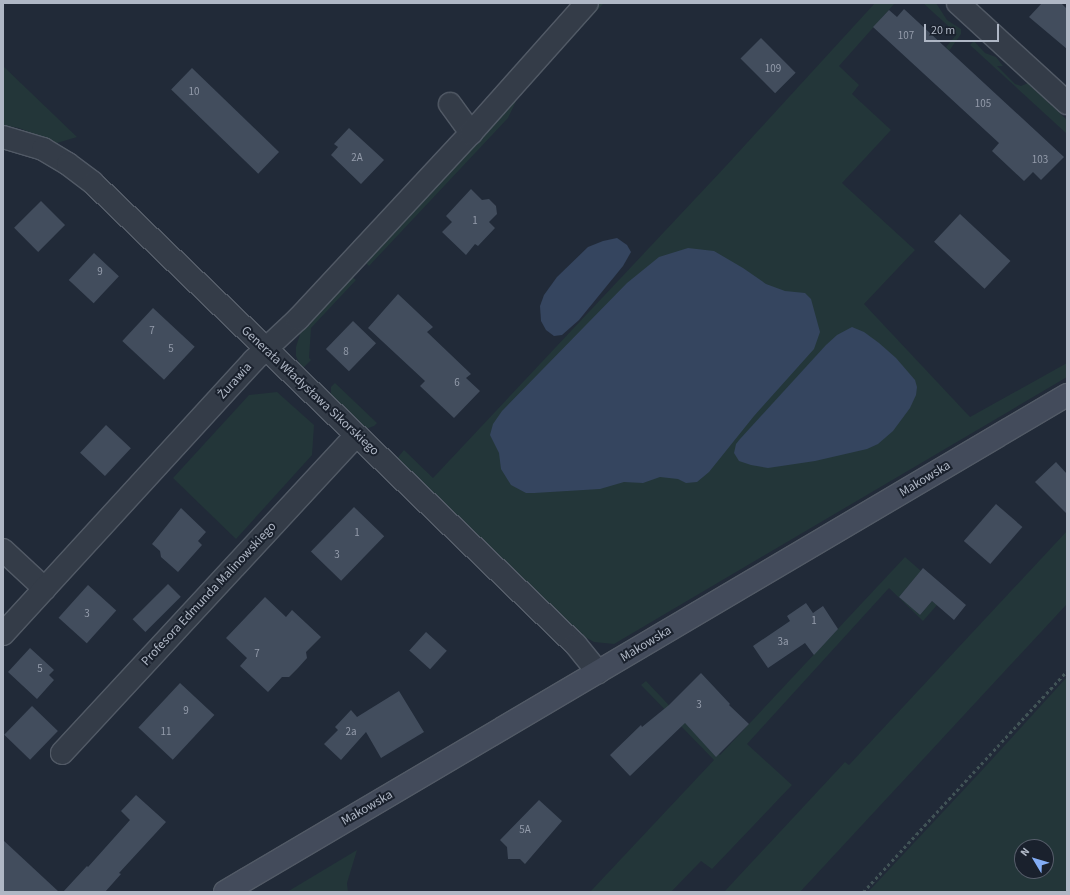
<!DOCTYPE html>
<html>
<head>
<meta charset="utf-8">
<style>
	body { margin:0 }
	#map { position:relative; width:1070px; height:895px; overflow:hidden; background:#212a38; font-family:"Source Sans 3",sans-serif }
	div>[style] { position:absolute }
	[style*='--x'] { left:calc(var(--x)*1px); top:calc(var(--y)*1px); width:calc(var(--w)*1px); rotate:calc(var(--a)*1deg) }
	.green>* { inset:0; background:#233639 }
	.water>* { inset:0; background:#35455f }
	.building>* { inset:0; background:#424d5d; transform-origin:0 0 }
	.path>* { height:2.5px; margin-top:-1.25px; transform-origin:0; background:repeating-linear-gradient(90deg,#415356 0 3px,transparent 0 6px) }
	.roads { filter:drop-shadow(1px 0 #525a66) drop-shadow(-1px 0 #525a66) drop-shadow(0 1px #525a66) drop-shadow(0 -1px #525a66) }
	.street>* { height:22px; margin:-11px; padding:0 11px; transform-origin:11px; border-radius:11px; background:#343c48 }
	.secondary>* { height:22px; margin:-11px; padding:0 11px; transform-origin:11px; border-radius:11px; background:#434b5b }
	span { translate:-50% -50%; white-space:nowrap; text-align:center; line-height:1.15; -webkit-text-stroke:4px #1a212d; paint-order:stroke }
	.number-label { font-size:11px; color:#949cab }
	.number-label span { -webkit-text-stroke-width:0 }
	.street-label { font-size:13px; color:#afb7c5 }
	.frame { position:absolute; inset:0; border:4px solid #afb7c5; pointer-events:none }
	.north { position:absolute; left:1014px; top:839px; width:40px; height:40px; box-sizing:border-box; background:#1a212d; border:1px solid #565d6a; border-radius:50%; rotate:308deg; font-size:11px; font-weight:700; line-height:16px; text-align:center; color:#afb7c5 }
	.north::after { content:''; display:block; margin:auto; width:14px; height:18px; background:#83adf5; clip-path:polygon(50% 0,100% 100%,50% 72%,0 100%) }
	.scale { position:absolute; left:924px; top:24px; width:75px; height:18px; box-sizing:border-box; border:2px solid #afb7c5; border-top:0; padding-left:5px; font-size:12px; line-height:14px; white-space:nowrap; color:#afb7c5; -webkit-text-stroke:3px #1a212d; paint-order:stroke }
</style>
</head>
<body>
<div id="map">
	<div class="green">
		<div style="clip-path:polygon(596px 3px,604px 3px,519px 95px,508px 118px,369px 266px,365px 262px)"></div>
		<div style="clip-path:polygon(875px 3px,895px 3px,839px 66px,859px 85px,852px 94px,891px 130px,842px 183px,915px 250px,864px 304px,970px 417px,1067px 363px,1067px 377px,614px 644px,594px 642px,578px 633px,397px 460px,399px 456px,404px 450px,433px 478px,725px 167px)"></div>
		<div style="clip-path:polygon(923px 3px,936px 3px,947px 20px,961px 29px,961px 34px,949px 51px,946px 47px,957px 34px)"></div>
		<div style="clip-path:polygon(974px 41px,985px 53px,996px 57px,1003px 66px,997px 66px,1015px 84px,1021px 86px,1028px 83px,1067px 120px,1067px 134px,970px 45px)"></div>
		<div style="clip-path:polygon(3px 66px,77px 137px,57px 143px,19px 128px,3px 125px)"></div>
		<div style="clip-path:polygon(351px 276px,356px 280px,311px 328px,309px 358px,311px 360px,302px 369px,296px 356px,296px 347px,302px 328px)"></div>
		<div style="clip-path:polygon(335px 383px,377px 423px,374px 426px,366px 429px,331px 397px,331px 387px)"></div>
		<div style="clip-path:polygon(277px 392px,314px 425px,312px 455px,236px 539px,173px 478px,249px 395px)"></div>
		<div style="clip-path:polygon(1067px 531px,1067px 604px,800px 892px,724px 892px,845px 762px,849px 765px)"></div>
		<div style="clip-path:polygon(905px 557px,921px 571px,899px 597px,920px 615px,932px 601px,937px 605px,923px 621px,889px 588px,747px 744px,792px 785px,712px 869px,701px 861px,671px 892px,590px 892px,714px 760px,641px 685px,646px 681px,698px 736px,720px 755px)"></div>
		<div style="clip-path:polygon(evenodd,1067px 677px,1067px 892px,868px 892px,985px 767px,1067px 677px,1022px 847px,1046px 847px,1046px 871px,1022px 871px,1022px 847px)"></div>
		<div style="clip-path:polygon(357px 850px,347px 883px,348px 892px,287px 892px)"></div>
	</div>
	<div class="water">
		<div style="clip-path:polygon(617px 238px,627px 245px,631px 252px,623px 266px,579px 320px,562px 335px,554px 336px,546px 330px,541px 321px,540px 306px,544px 295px,557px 277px,588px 247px,603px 241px)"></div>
		<div style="clip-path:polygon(688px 248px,714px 251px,743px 268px,766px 284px,785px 291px,805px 293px,811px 299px,820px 332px,814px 349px,754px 416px,709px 472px,697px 482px,686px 483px,678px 479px,660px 477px,643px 483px,624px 482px,600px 489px,534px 493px,526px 493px,511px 485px,501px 469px,499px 453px,490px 435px,493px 424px,502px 411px,627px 283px,659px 257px)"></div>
		<div style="clip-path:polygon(852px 327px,864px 332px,879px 343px,896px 358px,915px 380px,917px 387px,916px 395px,910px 408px,893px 431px,878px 444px,867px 449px,815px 461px,768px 468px,751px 465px,739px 461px,734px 453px,736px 444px,740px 439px,826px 345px,837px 335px)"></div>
	</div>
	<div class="building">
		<div style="clip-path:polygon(1042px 3px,1061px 3px,1067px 9px,1067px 49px,1029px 17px)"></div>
		<div style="clip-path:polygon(904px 9px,1064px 157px,1041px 180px,1033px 172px,1024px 181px,992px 151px,999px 143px,873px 27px,889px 10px,897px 17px)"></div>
		<div style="left:761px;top:38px;width:49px;height:29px;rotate:45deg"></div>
		<div style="left:192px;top:68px;width:121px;height:30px;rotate:44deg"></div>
		<div style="clip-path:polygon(349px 128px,384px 160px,361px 184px,331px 155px,338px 147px,334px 144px)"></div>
		<div style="clip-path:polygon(471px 189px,482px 200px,489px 199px,496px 206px,497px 214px,489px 222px,495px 228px,478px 246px,475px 244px,466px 255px,442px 232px,452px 222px,446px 216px)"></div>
		<div style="left:41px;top:201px;width:34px;height:38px;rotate:45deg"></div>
		<div style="left:960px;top:214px;width:69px;height:38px;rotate:43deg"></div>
		<div style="left:94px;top:253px;width:34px;height:37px;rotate:43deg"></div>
		<div style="clip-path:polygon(398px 294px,433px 327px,427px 332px,471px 374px,466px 378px,480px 391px,454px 418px,420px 386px,425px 381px,368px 328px)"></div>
		<div style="left:153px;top:308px;width:57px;height:45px;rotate:43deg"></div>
		<div style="left:353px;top:321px;width:32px;height:39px;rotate:44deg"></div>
		<div style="left:106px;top:425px;width:34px;height:38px;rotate:43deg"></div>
		<div style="clip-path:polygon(1056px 462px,1067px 474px,1067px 514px,1035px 482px)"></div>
		<div style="left:996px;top:504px;width:35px;height:49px;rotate:41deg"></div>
		<div style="left:354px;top:507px;width:42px;height:62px;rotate:44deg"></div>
		<div style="clip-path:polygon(181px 508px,206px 532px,198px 541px,202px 545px,178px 572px,161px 557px,160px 551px,152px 544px)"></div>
		<div style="clip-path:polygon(923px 568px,966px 605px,954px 620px,932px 601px,920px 615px,899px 597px)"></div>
		<div style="left:168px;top:584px;width:18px;height:50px;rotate:45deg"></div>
		<div style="left:88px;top:585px;width:38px;height:44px;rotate:42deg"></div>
		<div style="clip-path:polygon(265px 597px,286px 617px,292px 610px,321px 637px,306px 652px,307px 658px,298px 668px,289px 677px,282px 677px,268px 692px,240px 666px,247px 658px,226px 638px)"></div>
		<div style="clip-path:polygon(806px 603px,813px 613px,823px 606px,838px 629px,814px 655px,805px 643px,768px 668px,753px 646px,790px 621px,787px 616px)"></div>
		<div style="left:426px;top:632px;width:28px;height:25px;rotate:42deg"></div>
		<div style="clip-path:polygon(30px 648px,54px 670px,49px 675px,54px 680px,37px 699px,8px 672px)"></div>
		<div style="clip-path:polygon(701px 673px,730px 704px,729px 705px,749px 724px,716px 757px,685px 723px,630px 776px,610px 755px,641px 725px,642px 727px,669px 705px)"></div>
		<div style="left:180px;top:683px;width:47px;height:61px;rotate:43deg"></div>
		<div style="clip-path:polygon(399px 691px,424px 732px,381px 758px,366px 732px,341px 760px,324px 744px,338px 730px,335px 727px,351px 710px,357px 717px)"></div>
		<div style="left:32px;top:706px;width:36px;height:40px;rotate:44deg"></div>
		<div style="clip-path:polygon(136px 795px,166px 822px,119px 873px,121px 874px,105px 892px,63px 892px,87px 866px,88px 867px,130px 820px,121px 811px)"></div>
		<div style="clip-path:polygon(539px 800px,562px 821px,525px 864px,520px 859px,508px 859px,507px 847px,500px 840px)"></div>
		<div style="clip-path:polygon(3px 840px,59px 892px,3px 892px)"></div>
	</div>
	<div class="path">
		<div style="--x:863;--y:892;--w:301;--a:-47.3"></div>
	</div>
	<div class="roads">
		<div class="street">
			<div style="--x:958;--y:3;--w:148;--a:42.5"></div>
			<div style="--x:450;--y:104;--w:36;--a:54"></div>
			<div style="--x:3;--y:137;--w:42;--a:16.7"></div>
			<div style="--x:43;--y:149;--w:29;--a:31"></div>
			<div style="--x:68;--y:164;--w:31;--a:37"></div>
			<div style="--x:93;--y:183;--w:668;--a:43.73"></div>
			<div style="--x:576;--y:645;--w:35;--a:51"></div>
			<div style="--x:3;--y:550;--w:57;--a:42.9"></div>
			<div style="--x:3;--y:634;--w:372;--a:-47.5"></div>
			<div style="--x:254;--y:360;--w:60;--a:-43"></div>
			<div style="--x:298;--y:319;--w:254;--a:-47.1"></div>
			<div style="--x:471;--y:133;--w:174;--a:-48.3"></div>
			<div style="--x:62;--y:753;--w:433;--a:-47.2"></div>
		</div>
		<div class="secondary">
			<div style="--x:225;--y:892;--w:978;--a:-30.55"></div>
		</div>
	</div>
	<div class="number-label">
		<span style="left:906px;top:36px">107</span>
		<span style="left:773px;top:69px">109</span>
		<span style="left:194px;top:92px">10</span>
		<span style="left:983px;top:104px">105</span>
		<span style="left:357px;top:158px">2A</span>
		<span style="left:1040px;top:160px">103</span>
		<span style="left:475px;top:221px">1</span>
		<span style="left:100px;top:272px">9</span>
		<span style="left:152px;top:331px">7</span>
		<span style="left:171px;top:349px">5</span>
		<span style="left:346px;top:352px">8</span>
		<span style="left:457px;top:383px">6</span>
		<span style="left:357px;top:533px">1</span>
		<span style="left:337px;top:555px">3</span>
		<span style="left:87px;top:614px">3</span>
		<span style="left:814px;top:621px">1</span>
		<span style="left:783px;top:642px">3a</span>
		<span style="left:257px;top:654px">7</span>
		<span style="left:40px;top:669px">5</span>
		<span style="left:699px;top:705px">3</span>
		<span style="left:186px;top:711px">9</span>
		<span style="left:166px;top:732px">11</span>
		<span style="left:351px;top:732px">2a</span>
		<span style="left:525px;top:830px">5A</span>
	</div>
	<div class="street-label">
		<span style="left:235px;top:381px;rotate:-48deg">Żurawia</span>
		<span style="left:310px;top:391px;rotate:43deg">Generała Władysława Sikorskiego</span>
		<span style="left:925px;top:479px;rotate:-31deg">Makowska</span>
		<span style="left:209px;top:594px;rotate:-47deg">Profesora Edmunda Malinowskiego</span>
		<span style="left:646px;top:644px;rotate:-31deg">Makowska</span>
		<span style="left:367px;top:808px;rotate:-30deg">Makowska</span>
	</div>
	<div class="frame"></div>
	<div class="north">N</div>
	<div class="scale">20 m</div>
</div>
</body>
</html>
